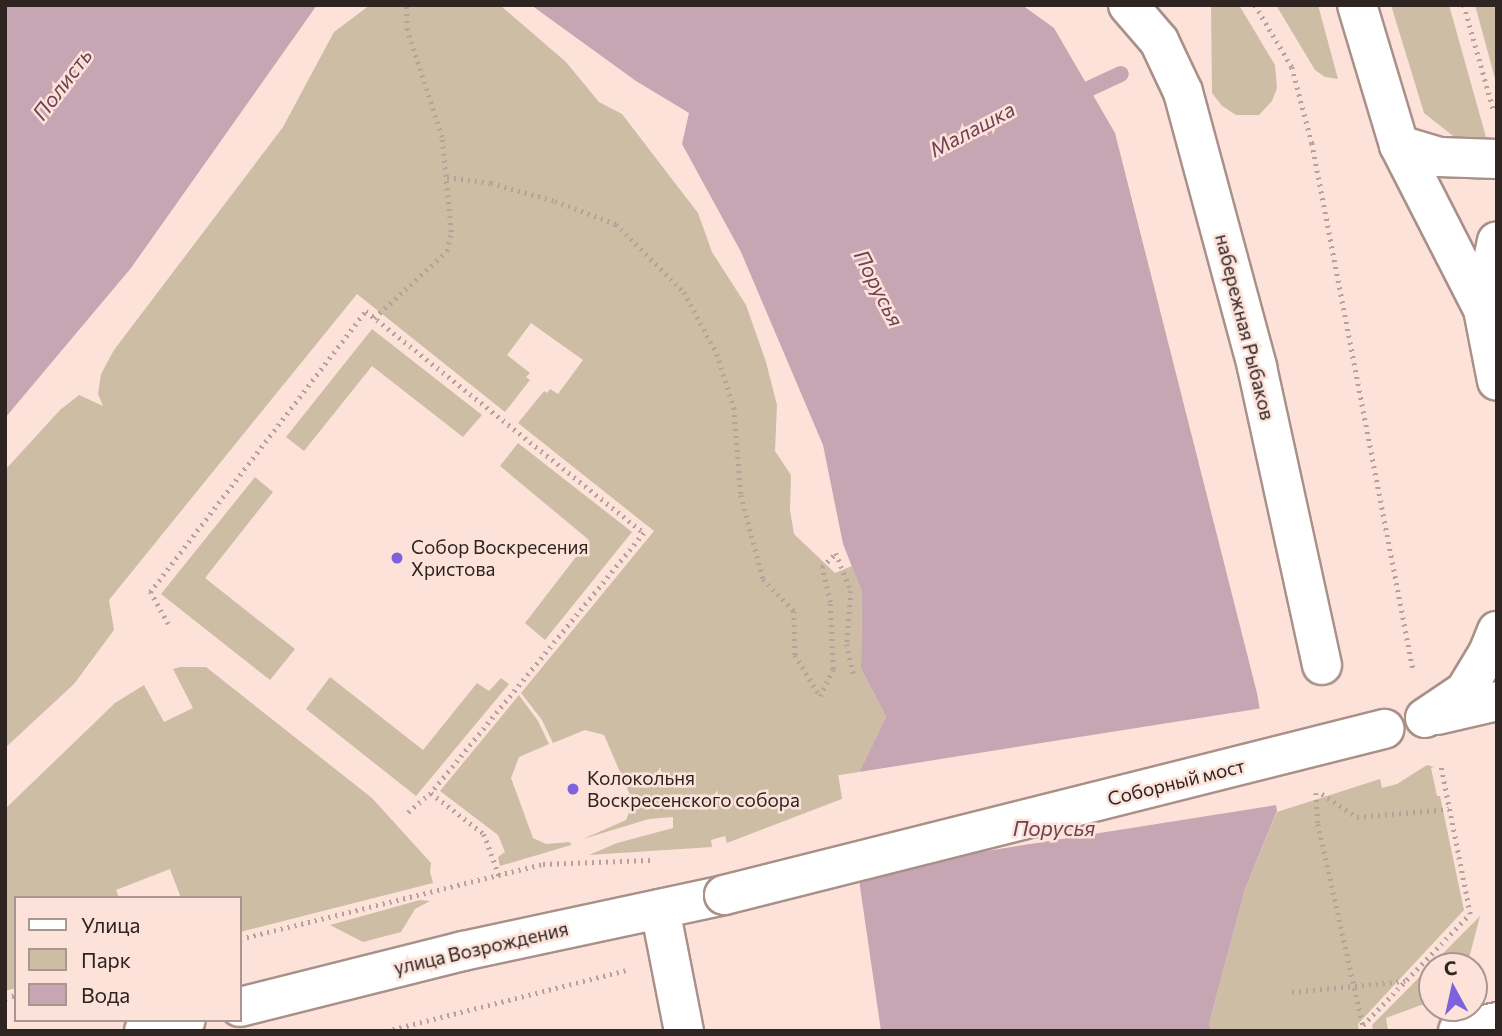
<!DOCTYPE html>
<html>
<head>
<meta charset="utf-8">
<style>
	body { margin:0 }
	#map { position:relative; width:1502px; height:1036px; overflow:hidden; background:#fde2da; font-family:Commissioner,sans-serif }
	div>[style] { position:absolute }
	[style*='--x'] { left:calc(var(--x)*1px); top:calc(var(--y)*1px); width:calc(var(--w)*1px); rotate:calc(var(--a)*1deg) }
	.green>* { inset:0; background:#cdbda5 }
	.water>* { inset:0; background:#c6a6b2 }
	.pier>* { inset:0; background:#fde2da; transform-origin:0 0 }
	.stream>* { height:16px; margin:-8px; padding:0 8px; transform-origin:8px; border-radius:8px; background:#c6a6b2 }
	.path>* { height:4.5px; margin-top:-2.25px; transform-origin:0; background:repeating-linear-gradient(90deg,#b7a29b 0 2px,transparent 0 7px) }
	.roads { filter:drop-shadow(2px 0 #a99089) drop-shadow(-2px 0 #a99089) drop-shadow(0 2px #a99089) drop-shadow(0 -2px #a99089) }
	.minor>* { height:38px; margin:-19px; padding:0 19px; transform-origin:19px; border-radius:19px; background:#fff }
	.major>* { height:38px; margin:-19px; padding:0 19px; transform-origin:19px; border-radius:19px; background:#fff }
	.bridges { filter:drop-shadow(2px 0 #a99089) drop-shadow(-2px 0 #a99089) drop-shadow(0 2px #a99089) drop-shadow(0 -2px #a99089) }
	.minor-bridge>* { height:38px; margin:-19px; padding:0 19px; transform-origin:19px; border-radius:19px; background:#fff }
	.dots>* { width:19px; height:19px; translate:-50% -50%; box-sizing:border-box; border:4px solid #fde2da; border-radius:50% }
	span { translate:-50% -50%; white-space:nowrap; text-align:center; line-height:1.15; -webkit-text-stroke:5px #fde2da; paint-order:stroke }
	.street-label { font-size:19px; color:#2e2421 }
	.poi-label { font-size:19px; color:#2e2421 }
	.left { translate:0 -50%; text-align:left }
	.water-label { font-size:21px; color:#704154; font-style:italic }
	.frame { position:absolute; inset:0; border:7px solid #2e2421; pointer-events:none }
	.legend { position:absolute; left:14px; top:896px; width:228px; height:126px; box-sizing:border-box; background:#fde2da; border:2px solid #aa9690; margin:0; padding:9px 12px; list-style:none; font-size:21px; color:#2e2421 }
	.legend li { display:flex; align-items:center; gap:14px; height:35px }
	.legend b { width:35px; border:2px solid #aa9690 }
	.north { position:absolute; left:1418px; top:952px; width:70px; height:70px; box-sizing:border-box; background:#fde2da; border:2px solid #aa9690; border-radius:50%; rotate:352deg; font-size:19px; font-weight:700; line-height:28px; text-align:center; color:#2e2421 }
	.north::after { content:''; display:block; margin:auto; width:24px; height:32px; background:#7e62dd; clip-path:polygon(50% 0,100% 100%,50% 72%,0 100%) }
</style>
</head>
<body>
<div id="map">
	<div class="green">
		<div style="clip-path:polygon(370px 5px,500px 5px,566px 62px,599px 102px,622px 114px,698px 213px,712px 252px,746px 305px,766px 362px,777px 405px,775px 451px,791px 475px,790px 510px,794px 534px,835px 573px,852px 566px,862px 592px,861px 668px,886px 717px,847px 797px,727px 843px,725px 836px,711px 840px,712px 847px,589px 855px,617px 843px,673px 828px,673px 817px,649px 819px,583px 839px,626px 820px,633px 802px,604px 735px,585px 730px,553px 743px,542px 720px,521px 693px,654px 531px,518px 423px,544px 391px,547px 393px,550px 389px,558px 394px,583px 360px,531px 323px,507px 355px,530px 373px,526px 377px,530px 380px,505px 412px,357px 294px,109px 600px,114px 630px,74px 684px,5px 748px,5px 470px,60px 410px,79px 395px,103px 406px,98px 394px,101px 374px,114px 350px,283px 127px,334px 32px)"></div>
		<div style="clip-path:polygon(1211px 5px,1239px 5px,1275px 65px,1277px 88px,1272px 101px,1259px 115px,1236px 115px,1222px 106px,1212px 93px)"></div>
		<div style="clip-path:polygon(1276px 5px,1318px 5px,1338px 79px,1325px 77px,1315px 70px)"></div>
		<div style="clip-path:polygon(1391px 5px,1449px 5px,1486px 137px,1457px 139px,1424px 113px)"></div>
		<div style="clip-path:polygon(1475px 5px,1497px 5px,1497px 86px)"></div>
		<div style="clip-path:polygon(372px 329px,482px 415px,463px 437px,372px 366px,304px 451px,286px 437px)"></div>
		<div style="clip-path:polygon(518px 443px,632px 532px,545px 640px,525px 623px,589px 540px,500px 466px)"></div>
		<div style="clip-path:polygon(255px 477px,273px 492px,205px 578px,295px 649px,270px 680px,161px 594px)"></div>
		<div style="clip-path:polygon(180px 667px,206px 667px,372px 798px,431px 863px,430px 872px,433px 883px,240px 932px,240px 898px,181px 898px,170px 869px,116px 890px,119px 898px,16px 898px,16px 988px,5px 991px,5px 809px,115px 703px,144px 685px,164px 722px,193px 708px,173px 669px)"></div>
		<div style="clip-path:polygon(330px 677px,423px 750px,477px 683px,489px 691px,501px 678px,509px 684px,416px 796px,306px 709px)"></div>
		<div style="clip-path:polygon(519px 695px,538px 721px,549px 744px,519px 757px,511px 778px,533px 838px,546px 844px,570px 842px,571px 845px,500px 866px,498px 857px,505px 852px,498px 835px,440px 791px)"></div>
		<div style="clip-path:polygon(1427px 765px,1434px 767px,1431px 768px,1437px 796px,1440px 796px,1464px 910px,1358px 1024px,1359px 1031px,1211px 1031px,1209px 1024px,1245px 889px,1277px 812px,1380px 779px,1382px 788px,1397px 784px)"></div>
		<div style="clip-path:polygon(420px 900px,430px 901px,415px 909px,401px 932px,363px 942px,330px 925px)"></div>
		<div style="clip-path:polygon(1480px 916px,1467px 966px,1432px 966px,1432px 1001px,1386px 1018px,1388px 1031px,1373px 1031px,1372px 1025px)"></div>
	</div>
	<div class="water">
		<div style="clip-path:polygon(5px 5px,317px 5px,131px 268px,5px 418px)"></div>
		<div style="clip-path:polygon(531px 5px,1022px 5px,1054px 28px,1115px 133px,1257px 693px,1277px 811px,1245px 889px,1209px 1024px,1211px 1031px,881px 1031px,847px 797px,886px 717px,861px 668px,862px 592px,843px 544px,823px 445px,741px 252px,682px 144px,689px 113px,636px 81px)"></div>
	</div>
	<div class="pier">
		<div style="left:1263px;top:708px;width:98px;height:430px;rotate:81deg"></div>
	</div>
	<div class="stream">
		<div style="--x:1069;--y:98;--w:57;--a:-24.8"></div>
	</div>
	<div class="path">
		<div style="--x:1255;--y:5;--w:72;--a:59.2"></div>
		<div style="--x:1292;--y:67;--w:79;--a:75.3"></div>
		<div style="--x:1312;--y:143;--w:536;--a:79.13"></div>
		<div style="--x:1464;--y:5;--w:111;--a:74.3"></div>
		<div style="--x:447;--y:177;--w:44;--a:7.8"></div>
		<div style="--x:491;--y:183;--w:66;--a:15.7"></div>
		<div style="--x:555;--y:201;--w:65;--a:20.7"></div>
		<div style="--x:616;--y:224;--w:96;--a:45"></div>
		<div style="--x:684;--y:292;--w:70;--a:62"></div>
		<div style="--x:717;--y:354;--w:57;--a:72.5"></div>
		<div style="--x:734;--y:408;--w:87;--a:85.4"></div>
		<div style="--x:741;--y:495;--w:87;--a:75.3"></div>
		<div style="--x:763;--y:579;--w:45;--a:45.9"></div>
		<div style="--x:794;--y:611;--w:44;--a:88.7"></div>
		<div style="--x:795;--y:655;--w:48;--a:58.6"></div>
		<div style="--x:820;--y:696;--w:30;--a:-64"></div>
		<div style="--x:833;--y:669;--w:67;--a:-92.6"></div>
		<div style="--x:830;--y:602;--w:36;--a:-103"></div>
		<div style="--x:822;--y:567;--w:20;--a:-45"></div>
		<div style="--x:836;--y:553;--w:41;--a:68.5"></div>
		<div style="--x:851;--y:591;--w:53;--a:94.3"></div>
		<div style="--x:847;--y:644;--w:35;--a:78"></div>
		<div style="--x:374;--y:318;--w:99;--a:-42.5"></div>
		<div style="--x:447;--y:251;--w:19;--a:-78"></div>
		<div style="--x:451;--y:232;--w:95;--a:-95.4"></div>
		<div style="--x:442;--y:137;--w:113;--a:-108.1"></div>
		<div style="--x:407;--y:30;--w:25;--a:-92"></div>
		<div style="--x:168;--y:624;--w:37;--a:-119"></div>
		<div style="--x:150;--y:592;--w:354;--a:-52.5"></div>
		<div style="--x:366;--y:311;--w:356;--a:38.6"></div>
		<div style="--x:644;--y:533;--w:336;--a:129.3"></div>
		<div style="--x:431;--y:793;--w:33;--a:139"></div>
		<div style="--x:431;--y:793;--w:67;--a:37.7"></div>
		<div style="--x:484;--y:834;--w:44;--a:69.9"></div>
		<div style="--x:1316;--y:793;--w:31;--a:86"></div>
		<div style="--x:1318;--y:824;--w:206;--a:77.4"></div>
		<div style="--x:1322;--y:794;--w:42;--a:33.3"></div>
		<div style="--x:1357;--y:817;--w:92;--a:-5"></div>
		<div style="--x:240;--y:939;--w:312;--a:-13.9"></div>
		<div style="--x:543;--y:864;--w:107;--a:-2.1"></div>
		<div style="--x:1292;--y:992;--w:114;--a:-5.6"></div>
		<div style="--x:5;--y:998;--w:11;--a:-15"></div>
		<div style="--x:386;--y:1031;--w:249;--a:-14.2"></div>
		<div style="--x:1364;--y:1031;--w:6;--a:-99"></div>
		<div style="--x:1363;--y:1025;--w:154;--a:-46.1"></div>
		<div style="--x:1470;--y:914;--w:154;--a:-101.2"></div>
	</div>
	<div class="roads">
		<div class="minor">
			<div style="--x:1128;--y:5;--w:48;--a:49.3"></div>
			<div style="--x:1159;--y:41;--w:56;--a:64.8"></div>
			<div style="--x:1183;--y:92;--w:285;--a:74.9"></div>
			<div style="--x:1257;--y:367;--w:305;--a:77.7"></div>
			<div style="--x:1437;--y:715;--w:62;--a:-13.1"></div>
			<div style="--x:1425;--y:718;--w:48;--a:-34"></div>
			<div style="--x:1465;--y:691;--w:44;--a:-58.8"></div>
			<div style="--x:1488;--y:653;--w:24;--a:-68"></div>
			<div style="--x:660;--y:909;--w:124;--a:78.9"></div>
			<div style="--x:240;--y:1007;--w:230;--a:-14.1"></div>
			<div style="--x:463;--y:951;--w:267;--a:-12.1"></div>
			<div style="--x:144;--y:1031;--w:43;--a:-14.7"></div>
			<div style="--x:1458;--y:1031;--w:40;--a:-13"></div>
		</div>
		<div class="major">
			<div style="--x:1357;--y:5;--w:146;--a:73.3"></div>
			<div style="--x:1399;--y:145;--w:184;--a:62.9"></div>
			<div style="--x:1483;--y:309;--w:73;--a:79"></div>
			<div style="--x:1399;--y:145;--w:42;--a:16.7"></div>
			<div style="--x:1439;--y:157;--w:58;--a:2"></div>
			<div style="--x:1483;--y:309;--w:69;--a:-78.4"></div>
		</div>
	</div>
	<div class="bridges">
		<div class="minor-bridge">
			<div style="--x:724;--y:895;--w:681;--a:-14.12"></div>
		</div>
	</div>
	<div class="dots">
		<div style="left:397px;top:558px;background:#7e62dd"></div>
		<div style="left:573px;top:789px;background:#7e62dd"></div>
	</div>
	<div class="street-label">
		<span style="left:1245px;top:327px;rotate:76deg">набережная Рыбаков</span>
		<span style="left:1176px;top:782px;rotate:-14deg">Соборный мост</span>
		<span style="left:481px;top:948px;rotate:-13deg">улица Возрождения</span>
	</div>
	<div class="poi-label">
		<span class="left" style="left:411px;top:558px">Собор Воскресения<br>Христова</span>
		<span class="left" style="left:587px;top:789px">Колокольня<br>Воскресенского собора</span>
	</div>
	<div class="water-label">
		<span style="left:62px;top:84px;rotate:-53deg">Полисть</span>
		<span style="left:972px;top:129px;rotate:-28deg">Малашка</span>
		<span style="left:879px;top:288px;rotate:63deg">Порусья</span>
		<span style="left:1054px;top:828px">Порусья</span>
	</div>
	<div class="frame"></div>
	<ul class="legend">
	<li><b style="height:9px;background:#fff"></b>Улица</li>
	<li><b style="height:19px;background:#cdbda5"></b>Парк</li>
	<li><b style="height:19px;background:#c6a6b2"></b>Вода</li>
	</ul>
	<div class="north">С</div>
</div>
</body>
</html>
